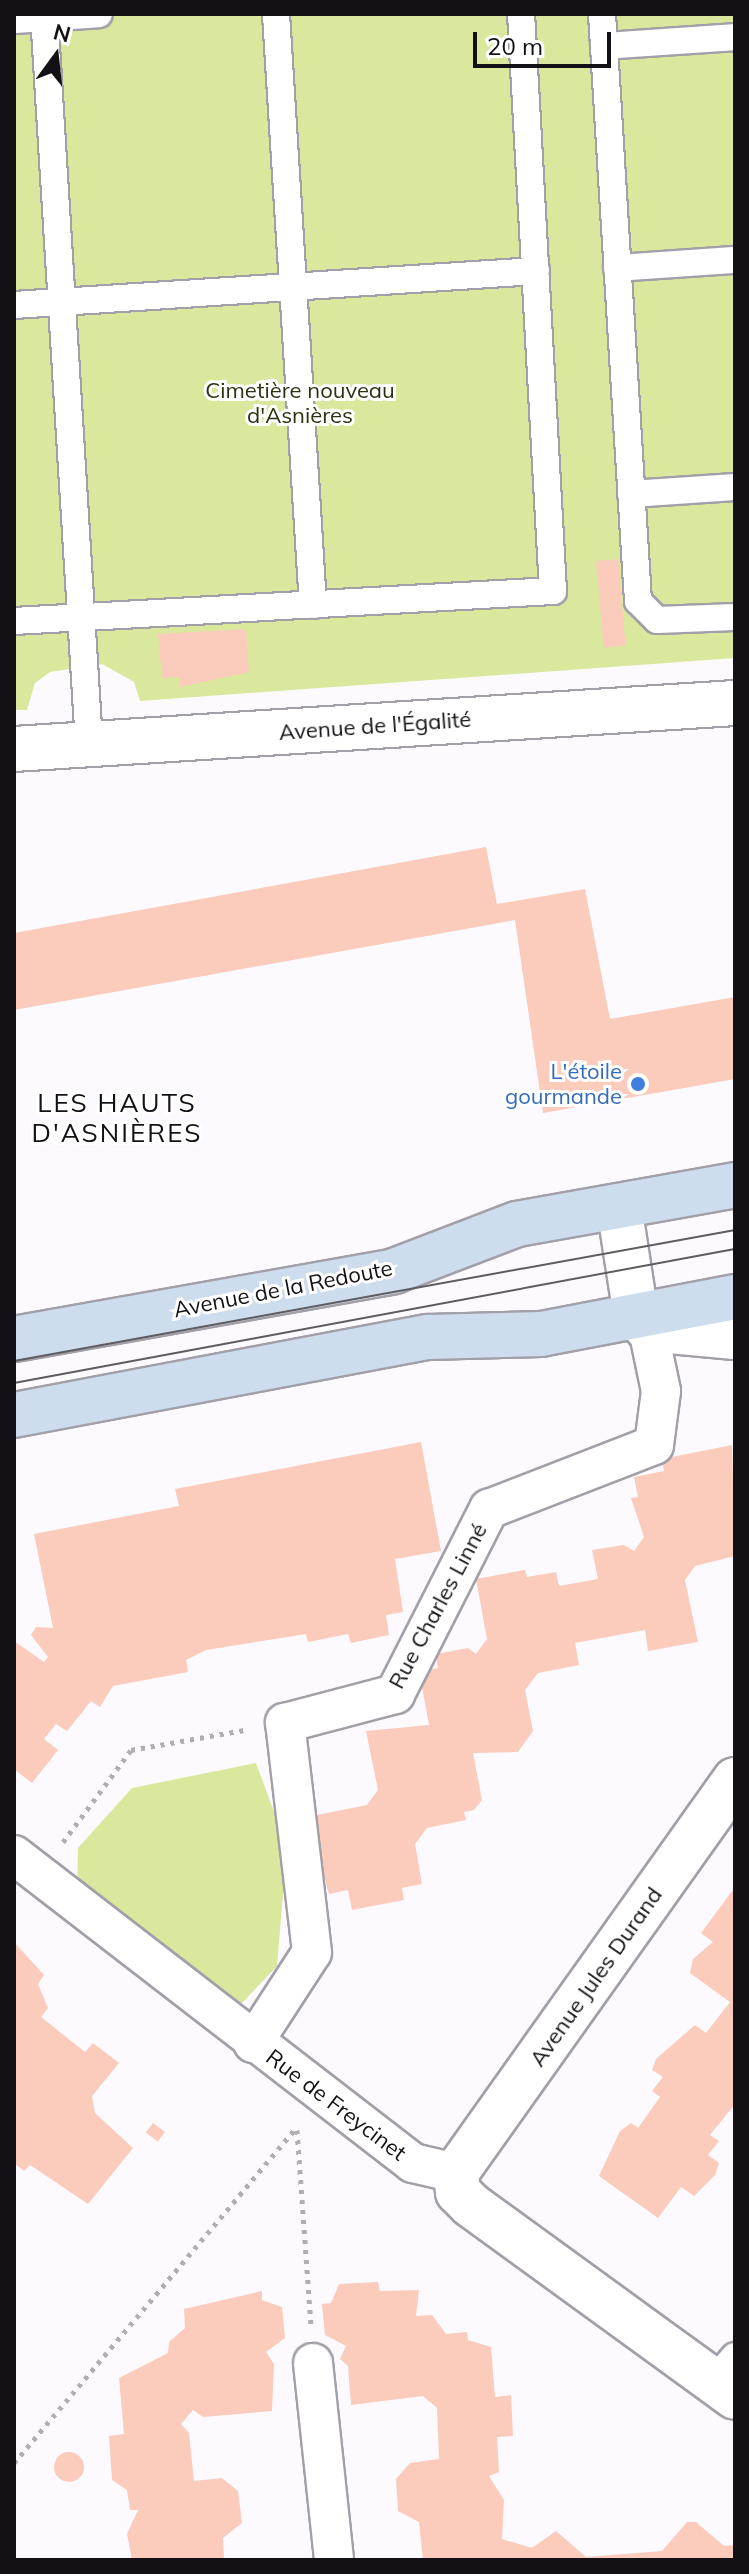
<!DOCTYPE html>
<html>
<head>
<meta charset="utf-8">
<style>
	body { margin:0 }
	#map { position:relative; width:749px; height:2574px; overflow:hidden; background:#fcfafe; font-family:Mulish,sans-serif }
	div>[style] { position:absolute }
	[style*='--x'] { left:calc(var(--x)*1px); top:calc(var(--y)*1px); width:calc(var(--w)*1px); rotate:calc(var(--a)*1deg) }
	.green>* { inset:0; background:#d9e89d }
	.building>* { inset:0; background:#fbcbbb; transform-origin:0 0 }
	.round { border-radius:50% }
	.path>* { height:5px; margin-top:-2.5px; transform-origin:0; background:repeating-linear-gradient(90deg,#b0aeb2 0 4px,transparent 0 10px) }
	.roads { filter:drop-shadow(2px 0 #a39fa9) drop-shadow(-2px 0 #a39fa9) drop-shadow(0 2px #a39fa9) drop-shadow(0 -2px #a39fa9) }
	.service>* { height:26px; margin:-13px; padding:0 13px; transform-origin:13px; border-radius:13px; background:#fff }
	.pedestrian>* { height:38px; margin:-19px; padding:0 19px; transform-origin:19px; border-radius:19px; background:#fff }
	.minor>* { height:44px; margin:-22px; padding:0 22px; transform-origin:22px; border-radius:22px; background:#fff }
	.secondary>* { height:44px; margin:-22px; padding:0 22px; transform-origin:22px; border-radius:22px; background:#cdddee }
	.tram>* { height:2px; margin:-1px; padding:0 1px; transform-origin:1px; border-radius:1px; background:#5e5c60 }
	.dots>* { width:22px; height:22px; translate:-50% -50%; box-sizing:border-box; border:4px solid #fff; border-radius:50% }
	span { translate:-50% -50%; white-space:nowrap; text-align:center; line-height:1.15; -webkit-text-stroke:6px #fff; paint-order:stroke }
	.park-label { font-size:22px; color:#2d3312 }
	.street-label { font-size:22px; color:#131115 }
	.shop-label { font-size:22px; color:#366cbe }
	.right { translate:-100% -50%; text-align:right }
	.quarter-label { font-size:26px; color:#131115; letter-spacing:2px }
	.frame { position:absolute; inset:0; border:16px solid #131115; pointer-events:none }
	.north { position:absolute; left:16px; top:16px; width:80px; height:80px; -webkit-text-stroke:6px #fff; paint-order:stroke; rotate:15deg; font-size:22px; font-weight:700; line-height:32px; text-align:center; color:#131115 }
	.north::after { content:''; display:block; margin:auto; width:28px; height:36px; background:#131115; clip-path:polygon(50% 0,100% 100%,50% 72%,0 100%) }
	.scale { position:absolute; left:473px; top:32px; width:138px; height:36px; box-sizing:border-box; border:4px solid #131115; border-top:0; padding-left:10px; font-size:24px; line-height:28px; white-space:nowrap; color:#131115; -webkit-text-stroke:6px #fff; paint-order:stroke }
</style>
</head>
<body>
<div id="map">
	<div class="green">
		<div style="clip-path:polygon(14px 14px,735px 14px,735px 658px,140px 701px,134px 682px,102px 664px,50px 672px,35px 683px,27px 710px,14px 710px)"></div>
		<div style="clip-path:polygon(256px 1763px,287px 1847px,277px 1966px,240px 2005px,77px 1892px,78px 1848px,132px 1788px)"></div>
	</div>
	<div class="building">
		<div style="left:618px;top:559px;width:87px;height:22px;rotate:85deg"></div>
		<div style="clip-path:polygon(246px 629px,249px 672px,180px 687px,179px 677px,162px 678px,158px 634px)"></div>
		<div style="clip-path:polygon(486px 847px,497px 904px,585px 889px,610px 1019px,735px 997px,735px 1079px,543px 1113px,515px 920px,14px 1010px,14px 933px)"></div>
		<div style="clip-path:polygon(421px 1442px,441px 1551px,395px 1559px,403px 1612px,386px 1615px,389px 1635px,351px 1643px,348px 1634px,308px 1642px,306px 1634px,206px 1650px,186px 1660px,188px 1672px,113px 1686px,100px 1707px,91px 1701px,67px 1731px,56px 1724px,44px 1739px,58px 1750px,32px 1783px,14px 1769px,14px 1641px,44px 1662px,48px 1657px,31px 1635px,36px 1627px,53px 1628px,34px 1534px,179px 1506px,175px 1489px)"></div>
		<div style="clip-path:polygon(732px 1445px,735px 1556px,695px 1566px,685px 1580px,698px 1642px,648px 1651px,645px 1630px,575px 1643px,579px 1665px,538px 1673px,525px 1690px,533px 1731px,518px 1752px,473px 1753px,482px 1800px,474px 1810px,464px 1812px,466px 1820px,427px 1828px,415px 1844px,422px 1884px,402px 1888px,404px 1900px,352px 1910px,348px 1890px,329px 1894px,307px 1817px,367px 1805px,378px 1790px,366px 1731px,429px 1725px,419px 1671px,438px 1668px,436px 1654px,468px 1648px,476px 1654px,487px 1639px,476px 1579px,525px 1570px,527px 1577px,556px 1572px,559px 1586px,598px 1579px,592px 1550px,624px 1545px,634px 1551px,644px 1537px,631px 1498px,638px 1497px,634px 1477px,664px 1471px,662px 1459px)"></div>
		<div style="clip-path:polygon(735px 1887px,735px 2104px,710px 2135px,719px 2141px,708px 2155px,719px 2163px,715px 2175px,694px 2196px,681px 2187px,658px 2218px,599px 2176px,620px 2131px,631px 2123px,638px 2128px,660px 2097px,652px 2091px,663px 2077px,652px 2070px,656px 2059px,695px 2025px,706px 2033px,730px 2002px,690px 1973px,693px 1959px,713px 1942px,701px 1933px)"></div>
		<div style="clip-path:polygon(14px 1942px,44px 1975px,38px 1984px,48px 2008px,41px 2017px,85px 2052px,93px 2043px,119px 2063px,92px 2096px,95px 2113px,133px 2148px,88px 2204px,30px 2165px,24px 2171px,14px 2163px)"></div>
		<div style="left:153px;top:2123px;width:15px;height:12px;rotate:37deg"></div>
		<div style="clip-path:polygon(378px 2282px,380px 2291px,419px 2290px,416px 2316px,432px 2315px,446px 2334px,467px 2332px,468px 2340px,491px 2347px,495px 2397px,511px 2395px,513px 2436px,497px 2437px,499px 2472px,489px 2476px,504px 2500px,502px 2539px,532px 2548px,556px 2531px,586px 2557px,662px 2551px,687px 2522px,696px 2522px,724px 2546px,735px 2545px,735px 2560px,423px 2560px,419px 2522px,398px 2511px,396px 2479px,410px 2463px,439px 2459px,437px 2408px,423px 2396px,351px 2405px,348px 2366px,340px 2359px,346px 2346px,325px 2335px,322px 2304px,331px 2303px,339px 2284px)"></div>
		<div style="clip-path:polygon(262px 2291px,262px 2300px,282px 2307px,285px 2338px,266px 2352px,274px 2364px,272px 2411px,203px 2417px,193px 2410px,181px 2424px,189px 2433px,194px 2481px,222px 2478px,238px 2491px,242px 2523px,223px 2538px,224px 2560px,132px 2560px,127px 2534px,138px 2510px,130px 2510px,127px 2490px,112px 2480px,109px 2436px,124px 2434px,119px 2378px,168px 2353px,169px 2342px,185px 2328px,184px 2309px)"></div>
		<div class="round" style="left:54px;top:2452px;width:30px;height:30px"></div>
	</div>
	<div class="path">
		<div style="--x:63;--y:1842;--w:114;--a:-53.5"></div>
		<div style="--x:131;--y:1750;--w:115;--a:-10"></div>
		<div style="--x:297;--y:2130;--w:194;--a:85.9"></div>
		<div style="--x:14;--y:2463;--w:438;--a:-49.9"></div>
	</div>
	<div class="roads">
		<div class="service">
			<div style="--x:44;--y:14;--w:731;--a:86.47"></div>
			<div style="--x:276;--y:14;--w:592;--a:86.42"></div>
			<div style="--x:602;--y:14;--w:588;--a:86.49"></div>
			<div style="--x:638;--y:601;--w:27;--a:45"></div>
			<div style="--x:657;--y:620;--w:78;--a:-2.2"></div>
			<div style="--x:14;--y:20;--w:85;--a:-4"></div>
			<div style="--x:604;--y:46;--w:131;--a:-3.9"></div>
			<div style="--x:617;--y:268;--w:118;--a:-3.9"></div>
			<div style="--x:14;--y:305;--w:523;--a:-3.73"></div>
			<div style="--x:631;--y:494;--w:104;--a:-3.9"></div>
			<div style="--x:14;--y:621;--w:540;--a:-3.19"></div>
			<div style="--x:553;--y:591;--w:578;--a:-93.17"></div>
			<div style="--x:713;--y:2381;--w:33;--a:-49"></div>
		</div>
		<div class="pedestrian">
			<div style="--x:14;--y:1855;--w:504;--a:37.67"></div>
			<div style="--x:413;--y:2163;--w:44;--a:13.1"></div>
			<div style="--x:253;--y:2043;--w:108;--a:-57"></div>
			<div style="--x:312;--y:1952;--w:231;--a:-96.7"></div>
			<div style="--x:285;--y:1723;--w:114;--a:-14.8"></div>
			<div style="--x:395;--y:1694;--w:208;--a:-63.1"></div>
			<div style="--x:489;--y:1509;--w:177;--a:-21.2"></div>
			<div style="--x:654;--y:1445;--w:54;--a:-82.6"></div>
			<div style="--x:661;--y:1391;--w:63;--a:-101.8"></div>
			<div style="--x:313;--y:2363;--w:198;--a:83.9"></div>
		</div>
		<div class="minor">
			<div style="--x:14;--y:749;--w:722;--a:-3.65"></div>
			<div style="--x:619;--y:1206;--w:111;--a:81.2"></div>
			<div style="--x:636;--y:1316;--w:18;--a:47"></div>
			<div style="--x:648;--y:1329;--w:87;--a:5.3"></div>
			<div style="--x:735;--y:1780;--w:482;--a:125.4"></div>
			<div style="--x:456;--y:2173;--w:19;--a:84"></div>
			<div style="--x:458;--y:2192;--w:18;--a:45"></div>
			<div style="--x:471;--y:2205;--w:326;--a:36"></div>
		</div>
		<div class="secondary">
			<div style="--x:14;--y:1339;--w:386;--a:-10.1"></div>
			<div style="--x:394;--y:1271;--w:132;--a:-20.9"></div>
			<div style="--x:517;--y:1224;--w:221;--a:-10.1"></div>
			<div style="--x:14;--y:1415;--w:421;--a:-10.7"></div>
			<div style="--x:428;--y:1337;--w:113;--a:-1.5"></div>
			<div style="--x:541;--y:1334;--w:197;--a:-10.8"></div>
		</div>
	</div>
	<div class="tram">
		<div style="--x:14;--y:1361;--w:733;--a:-10.3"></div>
		<div style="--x:14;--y:1383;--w:733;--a:-10.53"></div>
	</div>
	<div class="dots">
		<div style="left:638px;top:1084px;background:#3f7fe0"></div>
	</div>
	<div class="park-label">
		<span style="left:300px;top:403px">Cimetière nouveau<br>d'Asnières</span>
	</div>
	<div class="street-label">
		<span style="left:375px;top:726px;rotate:-4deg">Avenue de l'Égalité</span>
		<span style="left:283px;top:1289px;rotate:-11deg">Avenue de la Redoute</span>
		<span style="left:438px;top:1606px;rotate:-62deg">Rue Charles Linné</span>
		<span style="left:596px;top:1977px;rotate:-55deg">Avenue Jules Durand</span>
		<span style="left:336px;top:2105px;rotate:37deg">Rue de Freycinet</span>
	</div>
	<div class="shop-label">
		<span class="right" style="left:622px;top:1084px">L'étoile<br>gourmande</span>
	</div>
	<div class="quarter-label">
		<span style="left:117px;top:1118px">LES HAUTS<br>D'ASNIÈRES</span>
	</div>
	<div class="frame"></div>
	<div class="north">N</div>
	<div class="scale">20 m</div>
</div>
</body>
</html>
